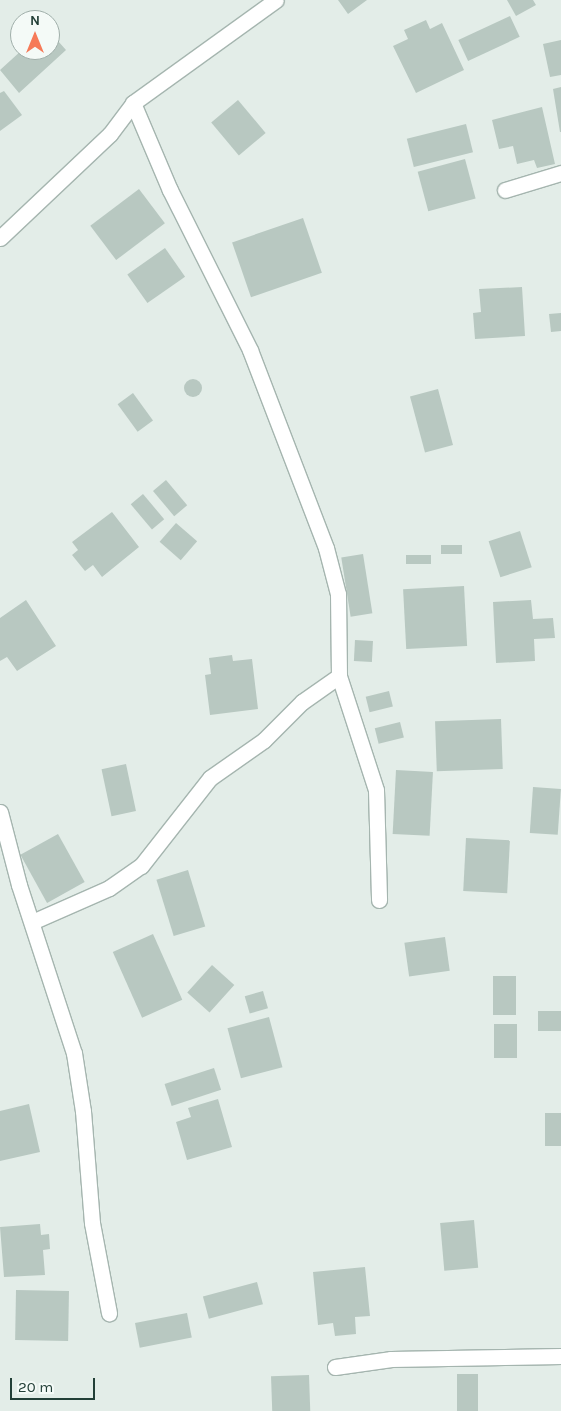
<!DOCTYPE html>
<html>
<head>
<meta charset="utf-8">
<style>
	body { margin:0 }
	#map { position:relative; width:561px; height:1411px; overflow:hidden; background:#e3ede8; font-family:Karla,sans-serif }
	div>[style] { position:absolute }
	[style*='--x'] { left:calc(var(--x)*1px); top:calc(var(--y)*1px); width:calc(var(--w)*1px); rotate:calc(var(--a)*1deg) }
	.building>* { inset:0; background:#b8c8c1; transform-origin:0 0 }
	.round { border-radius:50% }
	.roads { filter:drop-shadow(1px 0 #a5b5af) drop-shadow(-1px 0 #a5b5af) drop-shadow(0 1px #a5b5af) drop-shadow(0 -1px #a5b5af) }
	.minor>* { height:15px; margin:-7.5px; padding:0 7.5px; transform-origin:7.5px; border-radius:7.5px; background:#fff }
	span { translate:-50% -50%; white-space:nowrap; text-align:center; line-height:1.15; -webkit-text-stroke:4.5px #f4faf7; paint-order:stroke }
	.north { position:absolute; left:10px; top:10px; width:50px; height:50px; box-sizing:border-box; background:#f4faf7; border:1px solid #a0afaa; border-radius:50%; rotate:0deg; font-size:14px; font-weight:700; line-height:20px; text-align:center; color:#223f37 }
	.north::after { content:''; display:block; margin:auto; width:18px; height:22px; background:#f67a58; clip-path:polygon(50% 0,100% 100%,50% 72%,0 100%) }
	.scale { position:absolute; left:10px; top:1378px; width:85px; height:22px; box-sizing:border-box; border:2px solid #223f37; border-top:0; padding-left:6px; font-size:15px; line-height:18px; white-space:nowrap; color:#223f37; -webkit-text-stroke:4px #f4faf7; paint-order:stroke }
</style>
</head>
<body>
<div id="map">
	<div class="building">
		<div style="clip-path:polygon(338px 0,367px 0,348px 14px)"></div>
		<div style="clip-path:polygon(507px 0,533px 0,536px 5px,516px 16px)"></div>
		<div style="clip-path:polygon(35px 11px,43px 20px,25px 20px)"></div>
		<div style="left:510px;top:16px;width:23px;height:57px;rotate:65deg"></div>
		<div style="clip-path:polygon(426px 20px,430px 29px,442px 23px,464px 70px,416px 93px,393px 46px,408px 39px,404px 30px)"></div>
		<div style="clip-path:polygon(50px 32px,66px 50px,19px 93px,0 70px,22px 50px,50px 50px)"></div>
		<div style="clip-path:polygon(561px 40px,561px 75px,550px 77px,543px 44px)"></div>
		<div style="clip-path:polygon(561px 87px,561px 132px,560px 132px,553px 89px)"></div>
		<div style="clip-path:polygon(4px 91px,22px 115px,0 131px,0 93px)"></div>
		<div style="left:238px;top:100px;width:43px;height:35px;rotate:50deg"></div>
		<div style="clip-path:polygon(542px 107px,555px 164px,537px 168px,534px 160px,517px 164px,513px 146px,499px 149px,492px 120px)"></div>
		<div style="left:466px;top:124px;width:29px;height:61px;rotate:76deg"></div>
		<div style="left:465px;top:159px;width:41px;height:49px;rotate:75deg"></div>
		<div style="left:139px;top:189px;width:43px;height:61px;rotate:53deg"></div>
		<div style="left:303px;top:218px;width:58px;height:75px;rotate:71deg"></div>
		<div style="left:165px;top:248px;width:35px;height:46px;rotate:55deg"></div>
		<div style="clip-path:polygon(522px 287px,525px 336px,475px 339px,473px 313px,481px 312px,479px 289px)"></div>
		<div style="clip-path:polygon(561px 313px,561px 331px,551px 332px,549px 314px)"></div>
		<div class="round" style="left:184px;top:379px;width:18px;height:18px"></div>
		<div style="left:438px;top:389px;width:58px;height:29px;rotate:75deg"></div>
		<div style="left:133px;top:393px;width:34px;height:19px;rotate:54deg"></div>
		<div style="left:166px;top:480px;width:33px;height:17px;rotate:50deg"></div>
		<div style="left:143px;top:494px;width:33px;height:16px;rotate:50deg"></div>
		<div style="clip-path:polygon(112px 512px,139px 547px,102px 577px,93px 565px,85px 571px,72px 555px,78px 550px,72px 542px)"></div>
		<div style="left:176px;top:523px;width:28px;height:25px;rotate:41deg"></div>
		<div style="left:520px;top:531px;width:38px;height:33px;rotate:72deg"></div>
		<div style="left:441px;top:545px;width:21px;height:9px"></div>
		<div style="left:363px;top:554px;width:60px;height:22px;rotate:81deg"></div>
		<div style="left:406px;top:555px;width:25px;height:9px"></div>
		<div style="left:464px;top:586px;width:60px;height:61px;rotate:87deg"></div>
		<div style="clip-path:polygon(26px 600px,56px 646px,17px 671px,7px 657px,0 661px,0 618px)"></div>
		<div style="clip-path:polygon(531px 600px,533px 619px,553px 618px,555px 638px,534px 639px,535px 661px,496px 663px,493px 602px)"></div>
		<div style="left:355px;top:640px;width:18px;height:21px;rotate:3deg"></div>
		<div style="clip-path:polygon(232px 655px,233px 661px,252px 659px,258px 709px,210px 715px,205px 675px,211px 674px,209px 658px)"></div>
		<div style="left:389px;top:691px;width:16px;height:24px;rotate:76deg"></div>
		<div style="left:501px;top:719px;width:50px;height:66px;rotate:88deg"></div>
		<div style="left:400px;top:722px;width:16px;height:26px;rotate:76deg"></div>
		<div style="left:126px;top:764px;width:48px;height:25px;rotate:78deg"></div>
		<div style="left:396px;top:770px;width:37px;height:64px;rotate:3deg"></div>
		<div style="left:533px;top:787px;width:28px;height:46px;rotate:4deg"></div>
		<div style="left:58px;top:834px;width:55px;height:43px;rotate:61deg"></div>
		<div style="left:466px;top:838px;width:44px;height:53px;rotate:3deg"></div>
		<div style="left:188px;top:870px;width:59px;height:33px;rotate:73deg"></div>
		<div style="left:153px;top:934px;width:72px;height:44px;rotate:66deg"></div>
		<div style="left:445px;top:937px;width:34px;height:41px;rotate:82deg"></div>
		<div style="left:212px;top:965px;width:30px;height:37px;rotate:42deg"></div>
		<div style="left:493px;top:976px;width:23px;height:39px"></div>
		<div style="left:263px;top:991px;width:18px;height:19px;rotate:74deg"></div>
		<div style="left:561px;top:1011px;width:20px;height:23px;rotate:90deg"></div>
		<div style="left:269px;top:1017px;width:52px;height:43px;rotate:75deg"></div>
		<div style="left:494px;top:1024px;width:23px;height:34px"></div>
		<div style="left:214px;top:1068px;width:23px;height:52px;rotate:72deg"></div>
		<div style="clip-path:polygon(218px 1099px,232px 1147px,187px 1160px,176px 1122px,191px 1117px,188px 1108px)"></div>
		<div style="clip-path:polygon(29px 1104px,40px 1152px,0 1161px,0 1111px)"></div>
		<div style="left:561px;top:1113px;width:33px;height:16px;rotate:90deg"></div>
		<div style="left:474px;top:1220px;width:48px;height:34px;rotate:85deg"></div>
		<div style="clip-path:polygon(40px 1224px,41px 1235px,49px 1234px,50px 1249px,43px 1250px,45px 1275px,4px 1277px,0 1227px)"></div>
		<div style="clip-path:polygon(365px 1267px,370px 1316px,355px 1317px,356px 1334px,335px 1336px,333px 1323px,318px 1325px,313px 1272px)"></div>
		<div style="left:257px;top:1282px;width:23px;height:56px;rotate:75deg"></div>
		<div style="left:16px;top:1290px;width:53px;height:50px;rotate:1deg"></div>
		<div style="left:187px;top:1313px;width:25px;height:53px;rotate:79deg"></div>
		<div style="left:457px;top:1374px;width:21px;height:37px"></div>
		<div style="left:309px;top:1375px;width:36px;height:38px;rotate:88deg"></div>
	</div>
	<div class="roads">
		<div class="minor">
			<div style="--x:133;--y:103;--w:95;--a:67"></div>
			<div style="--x:170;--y:190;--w:179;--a:63.4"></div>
			<div style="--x:250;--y:350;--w:212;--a:69"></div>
			<div style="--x:326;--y:548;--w:48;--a:75.4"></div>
			<div style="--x:338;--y:594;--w:82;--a:89.3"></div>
			<div style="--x:339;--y:676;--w:120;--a:72"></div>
			<div style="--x:376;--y:790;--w:110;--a:88.4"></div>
			<div style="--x:505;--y:190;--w:59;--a:-16.9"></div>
			<div style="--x:0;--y:238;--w:151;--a:-43.4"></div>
			<div style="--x:110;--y:134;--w:39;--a:-53"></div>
			<div style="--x:133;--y:103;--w:176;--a:-35.8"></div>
			<div style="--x:0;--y:812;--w:75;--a:75.4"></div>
			<div style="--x:19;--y:885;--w:177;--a:71.9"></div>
			<div style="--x:74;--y:1053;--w:59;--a:81.2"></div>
			<div style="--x:83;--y:1111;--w:112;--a:85.4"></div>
			<div style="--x:92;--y:1223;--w:92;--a:79.3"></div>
			<div style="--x:32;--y:922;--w:84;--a:-23.8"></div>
			<div style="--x:109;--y:888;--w:39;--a:-35"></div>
			<div style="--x:141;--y:866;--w:112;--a:-51.9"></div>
			<div style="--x:210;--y:778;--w:66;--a:-35.1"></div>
			<div style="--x:264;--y:740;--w:54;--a:-45"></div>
			<div style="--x:302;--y:702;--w:45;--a:-35.1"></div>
			<div style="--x:335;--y:1367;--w:57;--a:-8.1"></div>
			<div style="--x:391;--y:1359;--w:170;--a:-1"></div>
		</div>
	</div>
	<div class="north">N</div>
	<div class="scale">20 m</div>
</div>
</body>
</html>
